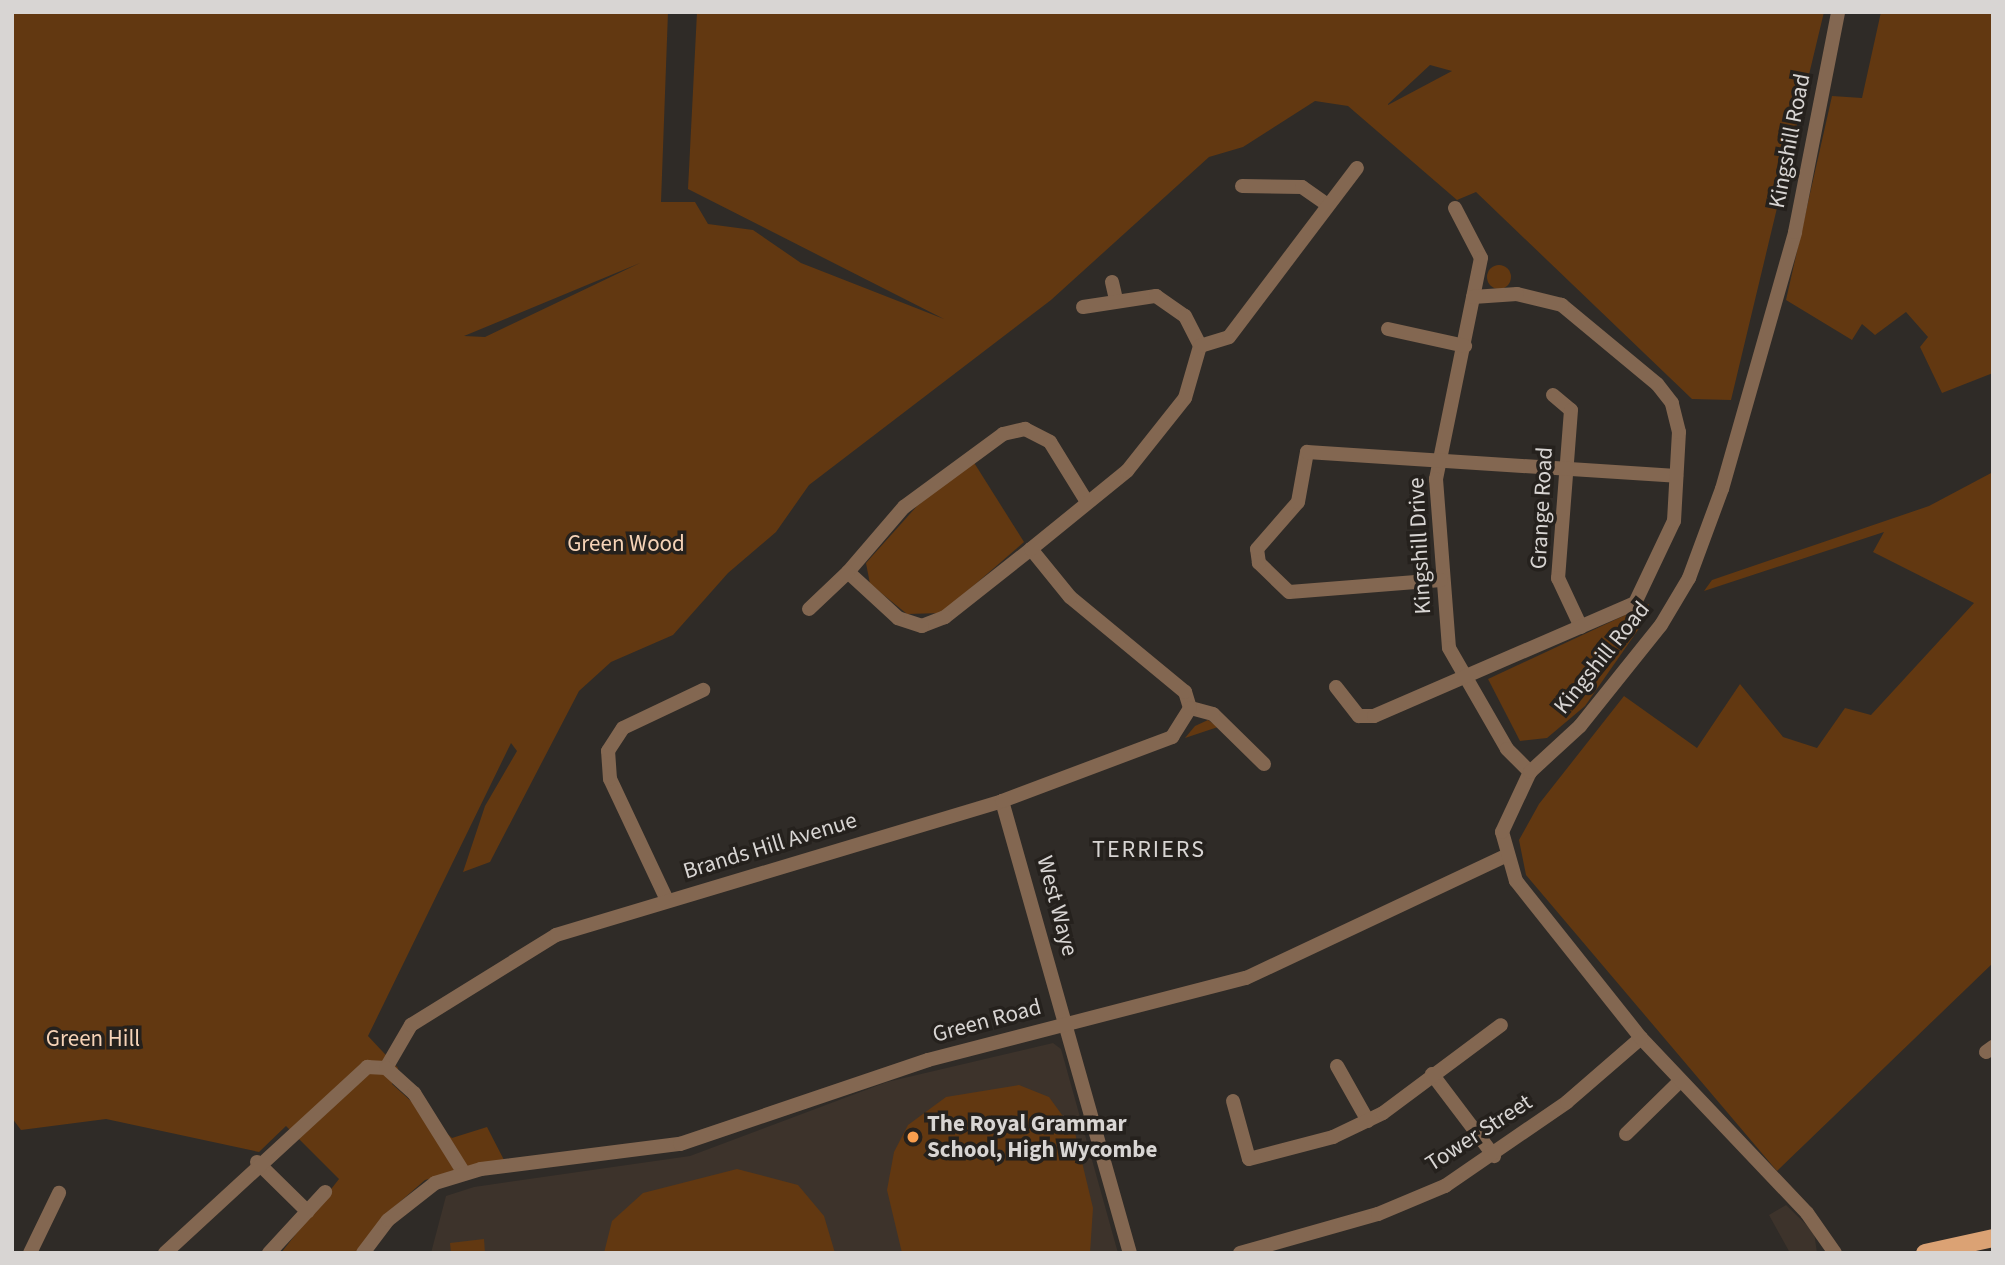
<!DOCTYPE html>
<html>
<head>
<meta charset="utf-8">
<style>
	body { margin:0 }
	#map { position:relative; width:2005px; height:1265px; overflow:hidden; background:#2f2b27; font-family:"Source Sans 3",sans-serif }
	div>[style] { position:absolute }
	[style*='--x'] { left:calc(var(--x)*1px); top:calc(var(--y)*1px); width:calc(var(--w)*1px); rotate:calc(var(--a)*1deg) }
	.built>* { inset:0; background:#3d332b }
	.green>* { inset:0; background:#623811 }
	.round { border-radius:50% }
	.street>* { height:14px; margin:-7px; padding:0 7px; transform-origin:7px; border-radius:7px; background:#836751 }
	.primary>* { height:18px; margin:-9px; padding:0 9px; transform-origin:9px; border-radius:9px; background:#dba274 }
	.dots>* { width:19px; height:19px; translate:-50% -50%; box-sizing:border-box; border:4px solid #25211d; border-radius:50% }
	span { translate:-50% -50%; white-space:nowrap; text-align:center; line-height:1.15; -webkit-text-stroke:7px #25211d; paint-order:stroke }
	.street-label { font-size:23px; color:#d8d5d3 }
	.park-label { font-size:23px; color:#f6d3b7 }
	.poi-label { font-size:23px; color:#d8d5d3; font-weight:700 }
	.left { translate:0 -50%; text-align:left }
	.neighbourhood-label { font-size:24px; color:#d8d5d3; letter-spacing:2px }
	.frame { position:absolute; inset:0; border:14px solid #d8d5d3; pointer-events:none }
</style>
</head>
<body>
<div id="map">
	<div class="built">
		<div style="clip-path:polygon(1053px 1043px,1061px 1049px,1118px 1253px,431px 1253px,446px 1196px,474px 1187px,690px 1156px,887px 1082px)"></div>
		<div style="clip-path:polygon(1786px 1205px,1814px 1232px,1817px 1253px,1790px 1253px,1769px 1215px)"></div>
	</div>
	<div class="green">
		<div style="clip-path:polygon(evenodd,12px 12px,668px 12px,661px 202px,695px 202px,708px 224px,753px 230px,801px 263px,944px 319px,688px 189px,697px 12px,1824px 12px,1731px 400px,1692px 399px,1476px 192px,1457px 200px,1348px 106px,1315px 101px,1243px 147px,1209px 157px,1051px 300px,809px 485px,776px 532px,728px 573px,673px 635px,611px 662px,579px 691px,490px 862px,463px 872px,485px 806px,517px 751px,511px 743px,368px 1036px,398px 1068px,392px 1084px,452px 1138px,487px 1127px,504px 1160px,425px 1180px,386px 1214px,356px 1253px,281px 1253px,339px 1179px,286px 1126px,259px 1152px,106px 1119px,21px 1130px,12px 1118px,12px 12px,1430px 65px,1452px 71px,1388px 105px,1388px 104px,1430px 65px,12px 12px,640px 263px,485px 337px,464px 336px,640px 263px)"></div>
		<div style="clip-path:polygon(1881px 12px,1993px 12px,1993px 373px,1942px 393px,1920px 347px,1928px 337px,1906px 312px,1875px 335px,1862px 324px,1852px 340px,1786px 300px,1832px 96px,1862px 98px)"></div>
		<div class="round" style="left:1487px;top:265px;width:24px;height:24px"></div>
		<div style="clip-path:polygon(973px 461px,1024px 542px,942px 613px,907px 614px,870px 584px,866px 563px,917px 506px)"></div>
		<div style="clip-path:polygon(1993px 472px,1993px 963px,1777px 1171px,1526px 875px,1519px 840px,1539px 804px,1624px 696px,1697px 748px,1740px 684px,1783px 737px,1817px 748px,1845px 708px,1871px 715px,1974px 603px,1873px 552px,1884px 532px,1704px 591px,1712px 580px,1929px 506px)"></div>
		<div style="clip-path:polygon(1649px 604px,1647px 617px,1585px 706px,1547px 738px,1520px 741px,1488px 679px)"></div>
		<div style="clip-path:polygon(1208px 720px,1218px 727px,1185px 738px,1195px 726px)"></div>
		<div style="clip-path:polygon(1019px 1085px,1049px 1097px,1075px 1133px,1093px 1208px,1090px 1253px,902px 1253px,887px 1190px,894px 1152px,908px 1125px,946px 1097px)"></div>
		<div style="clip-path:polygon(737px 1169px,798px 1185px,824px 1216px,835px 1253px,604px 1253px,612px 1221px,643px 1193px)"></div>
		<div style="clip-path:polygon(484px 1239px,485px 1253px,451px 1253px,450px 1243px)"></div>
	</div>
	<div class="street">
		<div style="--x:1242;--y:186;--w:60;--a:1"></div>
		<div style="--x:1302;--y:187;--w:29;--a:35"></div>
		<div style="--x:1455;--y:208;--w:56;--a:62.5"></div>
		<div style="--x:1481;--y:258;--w:226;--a:101.5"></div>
		<div style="--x:1436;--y:479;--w:169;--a:85.6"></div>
		<div style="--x:1449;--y:648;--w:116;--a:60.1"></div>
		<div style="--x:1507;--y:749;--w:33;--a:45"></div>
		<div style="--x:1112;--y:282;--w:17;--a:77"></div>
		<div style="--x:1083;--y:307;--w:74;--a:-8.6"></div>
		<div style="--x:1156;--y:296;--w:35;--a:35"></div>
		<div style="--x:1185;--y:316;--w:34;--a:63"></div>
		<div style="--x:1388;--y:329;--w:79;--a:12.4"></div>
		<div style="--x:1553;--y:395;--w:23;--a:40"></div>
		<div style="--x:1571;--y:410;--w:169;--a:94.4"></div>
		<div style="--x:1558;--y:578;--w:54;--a:64.9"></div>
		<div style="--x:1031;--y:549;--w:110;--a:141.7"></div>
		<div style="--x:945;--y:617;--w:25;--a:159"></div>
		<div style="--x:922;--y:626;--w:25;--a:-162"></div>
		<div style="--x:898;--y:618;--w:68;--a:-137.4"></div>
		<div style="--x:848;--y:572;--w:86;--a:-49.3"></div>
		<div style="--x:904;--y:507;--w:123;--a:-36.4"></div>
		<div style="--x:1003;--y:434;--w:23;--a:-13"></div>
		<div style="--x:1025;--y:429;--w:28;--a:27"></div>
		<div style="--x:1050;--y:442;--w:70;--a:58.3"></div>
		<div style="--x:1441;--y:580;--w:152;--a:175.5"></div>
		<div style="--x:1289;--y:592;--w:42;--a:-136"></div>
		<div style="--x:1259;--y:563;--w:14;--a:-98"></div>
		<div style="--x:1257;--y:549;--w:62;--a:-48.9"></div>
		<div style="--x:1298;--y:502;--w:51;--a:-79.8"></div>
		<div style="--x:1307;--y:452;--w:370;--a:3.7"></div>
		<div style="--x:809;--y:609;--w:54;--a:-43.5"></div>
		<div style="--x:1336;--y:687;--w:37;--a:52"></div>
		<div style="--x:1359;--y:716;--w:15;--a:0"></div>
		<div style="--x:1374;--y:716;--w:284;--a:-23.4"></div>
		<div style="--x:1635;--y:603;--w:91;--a:-64.6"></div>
		<div style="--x:1674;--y:521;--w:89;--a:-86.8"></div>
		<div style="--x:1679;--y:432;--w:30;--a:-104"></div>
		<div style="--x:1672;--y:403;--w:24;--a:-128"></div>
		<div style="--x:1657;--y:384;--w:124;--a:-140.3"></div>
		<div style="--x:1562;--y:305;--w:46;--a:-166.3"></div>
		<div style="--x:1517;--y:294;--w:44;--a:176.1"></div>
		<div style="--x:1264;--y:764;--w:71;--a:-135.6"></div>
		<div style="--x:1213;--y:714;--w:24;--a:-165"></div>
		<div style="--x:1190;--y:708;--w:17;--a:-107"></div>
		<div style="--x:1185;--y:692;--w:149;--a:-140.4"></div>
		<div style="--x:1070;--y:597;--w:62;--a:-129.1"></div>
		<div style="--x:1031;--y:549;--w:124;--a:-39.1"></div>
		<div style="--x:1127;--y:471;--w:93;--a:-51.5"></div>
		<div style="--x:1185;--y:398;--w:54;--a:-73.9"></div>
		<div style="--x:1200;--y:346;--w:30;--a:-17"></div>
		<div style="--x:1229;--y:337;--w:212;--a:-52.9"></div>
		<div style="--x:1002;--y:801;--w:470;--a:74.2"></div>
		<div style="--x:667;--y:900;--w:134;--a:-115.2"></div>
		<div style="--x:610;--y:779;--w:28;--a:-94"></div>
		<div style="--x:608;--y:751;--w:27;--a:-57"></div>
		<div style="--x:623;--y:728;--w:89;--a:-25.4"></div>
		<div style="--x:1986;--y:1052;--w:9;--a:-36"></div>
		<div style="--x:1337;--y:1066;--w:63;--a:60.6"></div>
		<div style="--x:386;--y:1068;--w:50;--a:-59.8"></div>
		<div style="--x:411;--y:1025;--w:171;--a:-31.8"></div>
		<div style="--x:556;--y:935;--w:466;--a:-16.7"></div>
		<div style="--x:1002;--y:801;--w:182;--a:-20.6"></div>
		<div style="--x:1172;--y:737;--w:34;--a:-58"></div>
		<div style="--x:1432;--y:1074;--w:103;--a:52.9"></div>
		<div style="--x:1233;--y:1101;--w:60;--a:74.6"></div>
		<div style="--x:1249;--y:1159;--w:87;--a:-14.7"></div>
		<div style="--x:1333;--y:1137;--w:55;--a:-25.6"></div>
		<div style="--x:1383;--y:1113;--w:147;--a:-36.7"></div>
		<div style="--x:1626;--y:1134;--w:74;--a:-44.5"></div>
		<div style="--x:257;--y:1162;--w:71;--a:44.4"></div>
		<div style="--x:30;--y:1253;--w:67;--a:-64.2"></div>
		<div style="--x:165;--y:1253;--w:275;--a:-42.6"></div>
		<div style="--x:367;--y:1067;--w:19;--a:3"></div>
		<div style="--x:386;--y:1068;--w:38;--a:42"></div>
		<div style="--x:414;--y:1093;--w:94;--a:58"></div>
		<div style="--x:269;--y:1253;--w:83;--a:-47.4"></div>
		<div style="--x:363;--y:1253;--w:41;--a:-52.9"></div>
		<div style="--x:388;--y:1220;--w:60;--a:-38.2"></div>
		<div style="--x:435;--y:1183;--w:48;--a:-16.9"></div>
		<div style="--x:481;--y:1169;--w:201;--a:-7.2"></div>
		<div style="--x:680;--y:1144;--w:262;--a:-18.7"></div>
		<div style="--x:928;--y:1060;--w:328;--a:-14.5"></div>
		<div style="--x:1246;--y:978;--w:286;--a:-25.2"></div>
		<div style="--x:1240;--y:1253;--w:143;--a:-15.8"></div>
		<div style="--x:1378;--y:1214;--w:73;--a:-22.7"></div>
		<div style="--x:1445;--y:1186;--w:148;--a:-34.5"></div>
		<div style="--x:1567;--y:1102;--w:98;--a:-40.9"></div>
		<div style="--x:1835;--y:1253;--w:49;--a:-125"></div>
		<div style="--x:1807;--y:1213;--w:241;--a:-133.5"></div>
		<div style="--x:1641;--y:1038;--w:201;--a:-128.5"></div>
		<div style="--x:1516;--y:881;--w:51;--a:-105.9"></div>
		<div style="--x:1502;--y:832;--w:66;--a:-65"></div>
		<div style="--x:1530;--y:772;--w:68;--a:-42.6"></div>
		<div style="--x:1580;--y:726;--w:129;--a:-51.3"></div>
		<div style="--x:1661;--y:625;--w:55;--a:-59.2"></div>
		<div style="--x:1689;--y:578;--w:95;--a:-69.7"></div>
		<div style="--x:1722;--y:489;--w:267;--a:-74.1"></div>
		<div style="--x:1795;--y:232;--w:224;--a:-78.9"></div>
	</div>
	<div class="primary">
		<div style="--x:1925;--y:1253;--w:70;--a:-12.4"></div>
	</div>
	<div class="dots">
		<div style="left:913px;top:1137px;background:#fa9f4e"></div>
	</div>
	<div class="street-label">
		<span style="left:1790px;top:141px;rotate:-79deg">Kingshill Road</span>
		<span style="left:1542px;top:508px;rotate:-87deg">Grange Road</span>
		<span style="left:1420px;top:546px;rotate:-93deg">Kingshill Drive</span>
		<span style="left:1602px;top:658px;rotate:-51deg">Kingshill Road</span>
		<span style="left:770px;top:846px;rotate:-17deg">Brands Hill Avenue</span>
		<span style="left:1057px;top:906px;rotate:75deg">West Waye</span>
		<span style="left:987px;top:1021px;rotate:-15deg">Green Road</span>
		<span style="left:1479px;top:1133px;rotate:-33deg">Tower Street</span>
	</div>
	<div class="park-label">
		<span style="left:626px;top:544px">Green Wood</span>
		<span style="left:93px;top:1039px">Green Hill</span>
	</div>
	<div class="poi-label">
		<span class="left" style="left:927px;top:1137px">The Royal Grammar<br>School, High Wycombe</span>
	</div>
	<div class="neighbourhood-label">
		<span style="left:1149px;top:850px">TERRIERS</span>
	</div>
	<div class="frame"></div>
</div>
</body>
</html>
